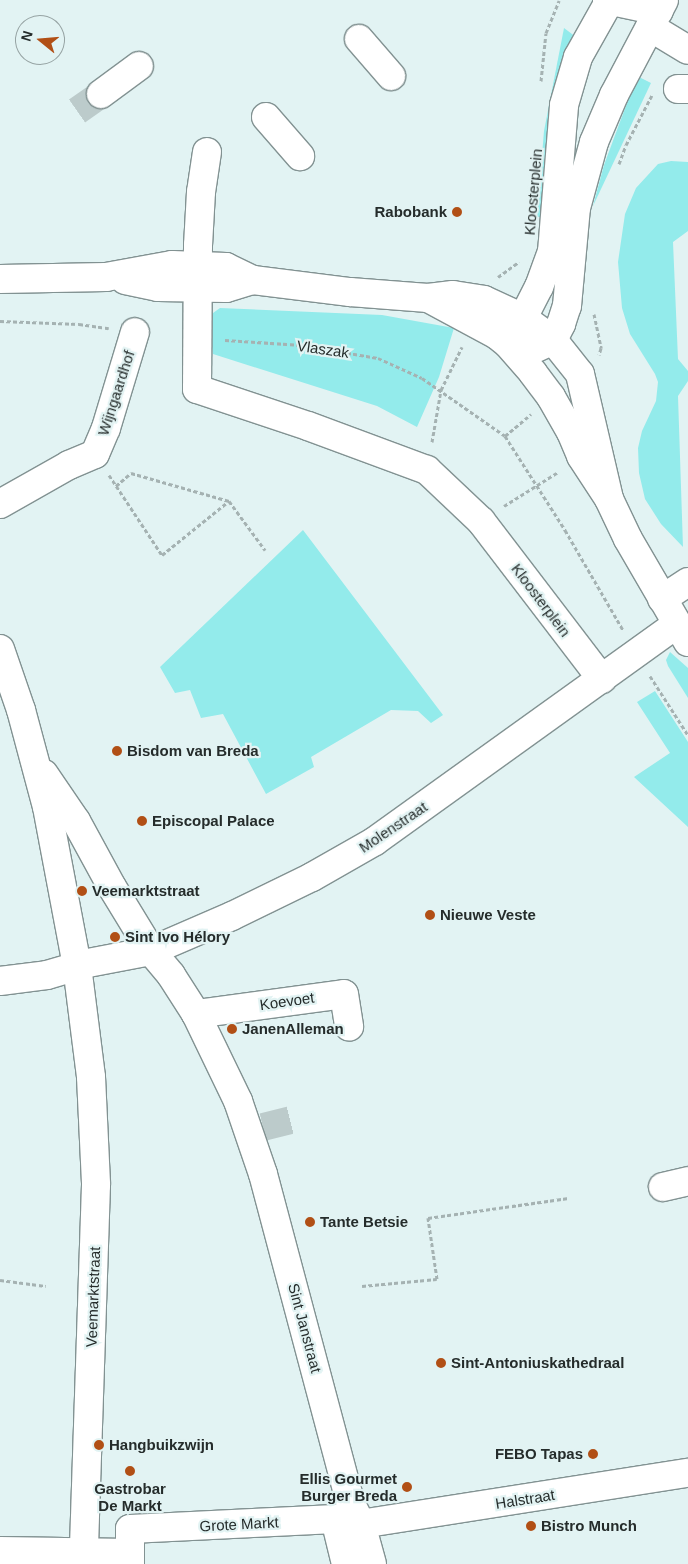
<!DOCTYPE html>
<html>
<head>
<meta charset="utf-8">
<style>
	body { margin:0 }
	#map { position:relative; width:688px; height:1564px; overflow:hidden; background:#e2f3f3; font-family:Arial,sans-serif }
	div>[style] { position:absolute }
	[style*='--x'] { left:calc(var(--x)*1px); top:calc(var(--y)*1px); width:calc(var(--w)*1px); rotate:calc(var(--a)*1deg) }
	.green>* { inset:0; background:#93ebeb }
	.minor-tunnel>* { height:28px; margin-top:-14px; transform-origin:0; background:repeating-linear-gradient(90deg,#bccbcb 0 28px,transparent 0 42px) }
	.path>* { height:3px; margin-top:-1.5px; transform-origin:0; background:repeating-linear-gradient(90deg,#a5b2b2 0 4px,transparent 0 6.5px) }
	.roads { filter:drop-shadow(1px 0 #829292) drop-shadow(-1px 0 #829292) drop-shadow(0 1px #829292) drop-shadow(0 -1px #829292) }
	.minor>* { height:28px; margin:-14px; padding:0 14px; transform-origin:14px; border-radius:14px; background:#fff }
	.dots>* { width:14px; height:14px; translate:-50% -50%; box-sizing:border-box; border:2px solid #e2f3f3; border-radius:50% }
	span { translate:-50% -50%; white-space:nowrap; text-align:center; line-height:1.15; -webkit-text-stroke:4.5px #e2f3f3; paint-order:stroke }
	.street-label { font-size:15px; color:#252c2b }
	.poi-label { font-size:15px; color:#252c2b; font-weight:700 }
	.right { translate:-100% -50%; text-align:right }
	.left { translate:0 -50%; text-align:left }
	.north { position:absolute; left:15px; top:15px; width:50px; height:50px; box-sizing:border-box; background:#e2f3f3; border:1px solid #96a3a3; border-radius:50%; rotate:287deg; font-size:14px; font-weight:700; line-height:20px; text-align:center; color:#252c2b }
	.north::after { content:''; display:block; margin:auto; width:18px; height:22px; background:#b14f15; clip-path:polygon(50% 0,100% 100%,50% 72%,0 100%) }
</style>
</head>
<body>
<div id="map">
	<div class="green">
		<div style="clip-path:polygon(564px 28px,576px 37px,541px 217px,537px 217px,544px 131px)"></div>
		<div style="clip-path:polygon(637px 76px,651px 83px,593px 206px,604px 165px)"></div>
		<div style="clip-path:polygon(671px 161px,688px 162px,688px 231px,673px 242px,678px 359px,688px 371px,688px 381px,678px 396px,683px 547px,661px 524px,645px 499px,639px 473px,638px 448px,642px 431px,656px 401px,658px 382px,655px 374px,630px 334px,622px 308px,618px 262px,625px 214px,636px 188px,658px 164px)"></div>
		<div style="clip-path:polygon(220px 308px,382px 315px,454px 328px,439px 377px,417px 427px,377px 406px,213px 354px,209px 326px,213px 313px)"></div>
		<div style="clip-path:polygon(303px 530px,443px 715px,431px 723px,418px 711px,391px 710px,311px 757px,314px 767px,266px 794px,223px 714px,201px 718px,190px 690px,175px 693px,160px 667px)"></div>
		<div style="clip-path:polygon(670px 652px,688px 668px,688px 698px,668px 666px,666px 660px)"></div>
		<div style="clip-path:polygon(655px 691px,688px 742px,688px 827px,634px 777px,670px 753px,637px 702px)"></div>
	</div>
	<div class="minor-tunnel">
		<div style="--x:77;--y:111;--w:29;--a:-35"></div>
		<div style="--x:263;--y:1127;--w:32;--a:-14"></div>
	</div>
	<div class="path">
		<div style="--x:541;--y:81;--w:48;--a:-84.1"></div>
		<div style="--x:546;--y:33;--w:35;--a:-68"></div>
		<div style="--x:619;--y:164;--w:20;--a:-70"></div>
		<div style="--x:626;--y:145;--w:56;--a:-62.5"></div>
		<div style="--x:498;--y:277;--w:26;--a:-36"></div>
		<div style="--x:594;--y:314;--w:35;--a:78"></div>
		<div style="--x:601;--y:348;--w:7;--a:106"></div>
		<div style="--x:0;--y:321;--w:79;--a:2.2"></div>
		<div style="--x:79;--y:324;--w:30;--a:8"></div>
		<div style="--x:225;--y:340;--w:77;--a:3.7"></div>
		<div style="--x:302;--y:345;--w:77;--a:9.7"></div>
		<div style="--x:378;--y:358;--w:48;--a:24.4"></div>
		<div style="--x:422;--y:378;--w:101;--a:34.9"></div>
		<div style="--x:505;--y:436;--w:112;--a:57.4"></div>
		<div style="--x:565;--y:530;--w:116;--a:59.9"></div>
		<div style="--x:505;--y:436;--w:34;--a:-40"></div>
		<div style="--x:432;--y:442;--w:53;--a:-80.2"></div>
		<div style="--x:441;--y:390;--w:48;--a:-64"></div>
		<div style="--x:109;--y:475;--w:96;--a:56.5"></div>
		<div style="--x:162;--y:555;--w:86;--a:-38.9"></div>
		<div style="--x:116;--y:486;--w:20;--a:-41"></div>
		<div style="--x:131;--y:473;--w:102;--a:15.9"></div>
		<div style="--x:229;--y:501;--w:61;--a:53.7"></div>
		<div style="--x:504;--y:506;--w:64;--a:-32.2"></div>
		<div style="--x:650;--y:676;--w:70;--a:57.2"></div>
		<div style="--x:0;--y:1280;--w:46;--a:7.4"></div>
		<div style="--x:362;--y:1286;--w:75;--a:-5.3"></div>
		<div style="--x:437;--y:1279;--w:62;--a:-98.4"></div>
		<div style="--x:428;--y:1218;--w:142;--a:-8.1"></div>
	</div>
	<div class="roads">
		<div class="minor">
			<div style="--x:607;--y:0;--w:53;--a:11.9"></div>
			<div style="--x:650;--y:27;--w:44;--a:31.2"></div>
			<div style="--x:359;--y:39;--w:49;--a:49.1"></div>
			<div style="--x:678;--y:89;--w:10;--a:0"></div>
			<div style="--x:101;--y:94;--w:47;--a:-36.4"></div>
			<div style="--x:266;--y:117;--w:52;--a:48.9"></div>
			<div style="--x:207;--y:152;--w:40;--a:98.5"></div>
			<div style="--x:201;--y:192;--w:53;--a:93.2"></div>
			<div style="--x:198;--y:245;--w:144;--a:90.4"></div>
			<div style="--x:197;--y:389;--w:117;--a:18.4"></div>
			<div style="--x:308;--y:426;--w:127;--a:20.3"></div>
			<div style="--x:427;--y:470;--w:74;--a:43.4"></div>
			<div style="--x:481;--y:521;--w:199;--a:52.6"></div>
			<div style="--x:0;--y:279;--w:106;--a:-1.1"></div>
			<div style="--x:106;--y:277;--w:67;--a:-10.3"></div>
			<div style="--x:172;--y:265;--w:54;--a:2.1"></div>
			<div style="--x:226;--y:267;--w:30;--a:26"></div>
			<div style="--x:253;--y:280;--w:98;--a:7.1"></div>
			<div style="--x:350;--y:292;--w:78;--a:4.4"></div>
			<div style="--x:428;--y:298;--w:25;--a:-7"></div>
			<div style="--x:453;--y:295;--w:31;--a:9"></div>
			<div style="--x:484;--y:300;--w:43;--a:24.8"></div>
			<div style="--x:523;--y:318;--w:37;--a:36"></div>
			<div style="--x:553;--y:340;--w:43;--a:51.5"></div>
			<div style="--x:580;--y:374;--w:128;--a:76.9"></div>
			<div style="--x:125;--y:280;--w:34;--a:12"></div>
			<div style="--x:158;--y:287;--w:68;--a:0.8"></div>
			<div style="--x:226;--y:288;--w:28;--a:-17"></div>
			<div style="--x:428;--y:298;--w:78;--a:28.2"></div>
			<div style="--x:497;--y:335;--w:14;--a:39"></div>
			<div style="--x:508;--y:344;--w:38;--a:49"></div>
			<div style="--x:533;--y:373;--w:30;--a:53"></div>
			<div style="--x:551;--y:397;--w:40;--a:60.3"></div>
			<div style="--x:571;--y:432;--w:26;--a:67"></div>
			<div style="--x:581;--y:456;--w:51;--a:56.9"></div>
			<div style="--x:609;--y:499;--w:44;--a:64.6"></div>
			<div style="--x:628;--y:539;--w:119;--a:59.8"></div>
			<div style="--x:521;--y:335;--w:17;--a:-83"></div>
			<div style="--x:523;--y:318;--w:35;--a:-63"></div>
			<div style="--x:539;--y:287;--w:37;--a:-70"></div>
			<div style="--x:552;--y:252;--w:147;--a:-85.3"></div>
			<div style="--x:564;--y:105;--w:50;--a:-73.7"></div>
			<div style="--x:578;--y:57;--w:65;--a:-60.7"></div>
			<div style="--x:536;--y:348;--w:19;--a:-25"></div>
			<div style="--x:553;--y:340;--w:18;--a:-63"></div>
			<div style="--x:561;--y:324;--w:19;--a:-72"></div>
			<div style="--x:567;--y:306;--w:98;--a:-84.8"></div>
			<div style="--x:576;--y:208;--w:68;--a:-74.7"></div>
			<div style="--x:594;--y:142;--w:51;--a:-66.9"></div>
			<div style="--x:614;--y:95;--w:107;--a:-62.2"></div>
			<div style="--x:0;--y:504;--w:79;--a:-29.5"></div>
			<div style="--x:69;--y:465;--w:28;--a:-23"></div>
			<div style="--x:95;--y:454;--w:28;--a:-67"></div>
			<div style="--x:106;--y:428;--w:100;--a:-73.2"></div>
			<div style="--x:662;--y:599;--w:31;--a:-33"></div>
			<div style="--x:0;--y:649;--w:65;--a:71"></div>
			<div style="--x:21;--y:710;--w:100;--a:75"></div>
			<div style="--x:47;--y:807;--w:162;--a:79.3"></div>
			<div style="--x:77;--y:966;--w:112;--a:82.8"></div>
			<div style="--x:91;--y:1077;--w:108;--a:87.3"></div>
			<div style="--x:96;--y:1185;--w:368;--a:91.9"></div>
			<div style="--x:44;--y:774;--w:57;--a:55.8"></div>
			<div style="--x:76;--y:821;--w:75;--a:61.4"></div>
			<div style="--x:112;--y:887;--w:75;--a:58.6"></div>
			<div style="--x:151;--y:951;--w:31;--a:50"></div>
			<div style="--x:171;--y:975;--w:46;--a:57.3"></div>
			<div style="--x:196;--y:1014;--w:97;--a:64.2"></div>
			<div style="--x:238;--y:1101;--w:77;--a:71.1"></div>
			<div style="--x:263;--y:1174;--w:339;--a:75.1"></div>
			<div style="--x:350;--y:1502;--w:25;--a:63"></div>
			<div style="--x:361;--y:1524;--w:41;--a:74.6"></div>
			<div style="--x:0;--y:981;--w:47;--a:-7.3"></div>
			<div style="--x:47;--y:975;--w:43;--a:-16.3"></div>
			<div style="--x:88;--y:963;--w:64;--a:-10.8"></div>
			<div style="--x:151;--y:951;--w:88;--a:-23.4"></div>
			<div style="--x:232;--y:916;--w:89;--a:-26"></div>
			<div style="--x:312;--y:877;--w:73;--a:-29.7"></div>
			<div style="--x:375;--y:841;--w:372;--a:-35.7"></div>
			<div style="--x:196;--y:1014;--w:149;--a:-7.7"></div>
			<div style="--x:344;--y:994;--w:33;--a:81"></div>
			<div style="--x:663;--y:1187;--w:26;--a:-13"></div>
			<div style="--x:361;--y:1524;--w:331;--a:-8.9"></div>
			<div style="--x:0;--y:1551;--w:130;--a:0.9"></div>
			<div style="--x:130;--y:1564;--w:35;--a:-90"></div>
			<div style="--x:130;--y:1529;--w:205;--a:-2.8"></div>
			<div style="--x:335;--y:1519;--w:46;--a:76.3"></div>
		</div>
	</div>
	<div class="dots">
		<div style="left:457px;top:212px;background:#b14f15"></div>
		<div style="left:117px;top:751px;background:#b14f15"></div>
		<div style="left:142px;top:821px;background:#b14f15"></div>
		<div style="left:82px;top:891px;background:#b14f15"></div>
		<div style="left:430px;top:915px;background:#b14f15"></div>
		<div style="left:115px;top:937px;background:#b14f15"></div>
		<div style="left:232px;top:1029px;background:#b14f15"></div>
		<div style="left:310px;top:1222px;background:#b14f15"></div>
		<div style="left:441px;top:1363px;background:#b14f15"></div>
		<div style="left:99px;top:1445px;background:#b14f15"></div>
		<div style="left:593px;top:1454px;background:#b14f15"></div>
		<div style="left:130px;top:1471px;background:#b14f15"></div>
		<div style="left:407px;top:1487px;background:#b14f15"></div>
		<div style="left:531px;top:1526px;background:#b14f15"></div>
	</div>
	<div class="street-label">
		<span style="left:533px;top:192px;rotate:-85deg">Kloosterplein</span>
		<span style="left:323px;top:349px;rotate:8deg">Vlaszak</span>
		<span style="left:116px;top:393px;rotate:-72deg">Wijngaardhof</span>
		<span style="left:541px;top:600px;rotate:53deg">Kloosterplein</span>
		<span style="left:393px;top:827px;rotate:-34deg">Molenstraat</span>
		<span style="left:287px;top:1001px;rotate:-8deg">Koevoet</span>
		<span style="left:93px;top:1297px;rotate:-88deg">Veemarktstraat</span>
		<span style="left:305px;top:1328px;rotate:75deg">Sint Janstraat</span>
		<span style="left:525px;top:1499px;rotate:-9deg">Halstraat</span>
		<span style="left:239px;top:1524px;rotate:-3deg">Grote Markt</span>
	</div>
	<div class="poi-label">
		<span class="right" style="left:447px;top:212px">Rabobank</span>
		<span class="left" style="left:127px;top:751px">Bisdom van Breda</span>
		<span class="left" style="left:152px;top:821px">Episcopal Palace</span>
		<span class="left" style="left:92px;top:891px">Veemarktstraat</span>
		<span class="left" style="left:440px;top:915px">Nieuwe Veste</span>
		<span class="left" style="left:125px;top:937px">Sint Ivo Hélory</span>
		<span class="left" style="left:242px;top:1029px">JanenAlleman</span>
		<span class="left" style="left:320px;top:1222px">Tante Betsie</span>
		<span class="left" style="left:451px;top:1363px">Sint-Antoniuskathedraal</span>
		<span class="left" style="left:109px;top:1445px">Hangbuikzwijn</span>
		<span class="right" style="left:583px;top:1454px">FEBO Tapas</span>
		<span class="right" style="left:397px;top:1487px">Ellis Gourmet<br>Burger Breda</span>
		<span style="left:130px;top:1497px">Gastrobar<br>De Markt</span>
		<span class="left" style="left:541px;top:1526px">Bistro Munch</span>
	</div>
	<div class="north">N</div>
</div>
</body>
</html>
